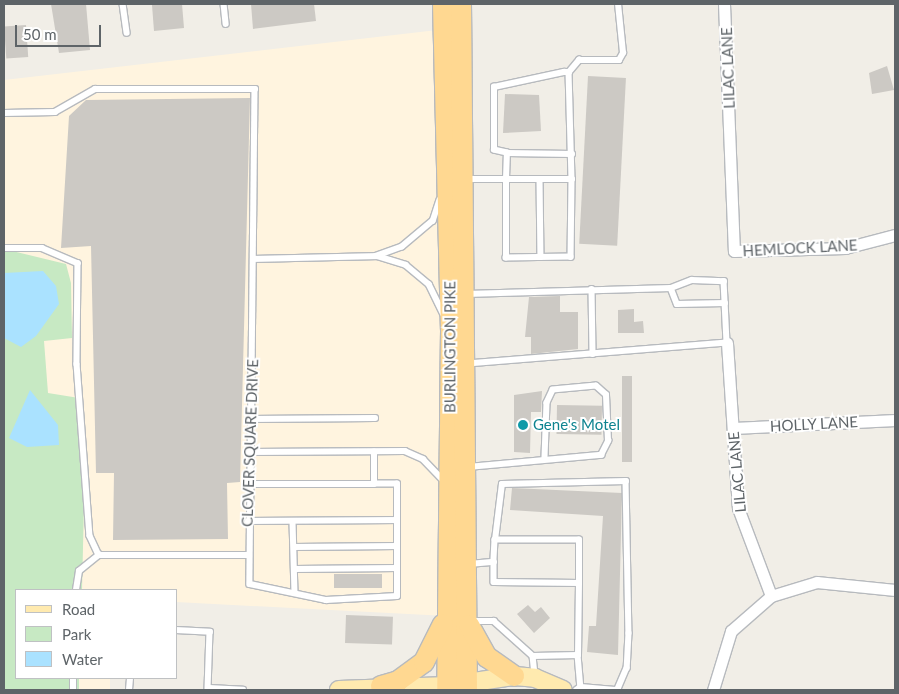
<!DOCTYPE html>
<html>
<head>
<meta charset="utf-8">
<style>
	body { margin:0 }
	#map { position:relative; width:899px; height:694px; overflow:hidden; background:#f1eee7; font-family:Lato,sans-serif }
	div>[style] { position:absolute }
	[style*='--x'] { left:calc(var(--x)*1px); top:calc(var(--y)*1px); width:calc(var(--w)*1px); rotate:calc(var(--a)*1deg) }
	.commercial>* { inset:0; background:#fff4df; transform-origin:0 0 }
	.green>* { inset:0; background:#c7e9c3 }
	.water>* { inset:0; background:#aae2ff }
	.building>* { inset:0; background:#ccc9c4; transform-origin:0 0 }
	.roads { filter:drop-shadow(1px 0 #b7babe) drop-shadow(-1px 0 #b7babe) drop-shadow(0 1px #b7babe) drop-shadow(0 -1px #b7babe) }
	.lane>* { height:5.5px; margin:-2.75px; padding:0 2.75px; transform-origin:2.75px; border-radius:2.75px; background:#fff }
	.street>* { height:11px; margin:-5.5px; padding:0 5.5px; transform-origin:5.5px; border-radius:5.5px; background:#fff }
	.primary>* { height:18px; margin:-9px; padding:0 9px; transform-origin:9px; border-radius:9px; background:#ffeaaf }
	.highway>* { height:20px; margin:-10px; padding:0 10px; transform-origin:10px; border-radius:10px; background:#ffd891 }
	.dots>* { width:14px; height:14px; translate:-50% -50%; box-sizing:border-box; border:2px solid #fff; border-radius:50% }
	span { translate:-50% -50%; white-space:nowrap; text-align:center; line-height:1.15; -webkit-text-stroke:4px #fff; paint-order:stroke }
	.street-label { font-size:15px; color:#5e6468 }
	.culture-label { font-size:15px; color:#0d838f }
	.left { translate:0 -50%; text-align:left }
	.frame { position:absolute; inset:0; border:5px solid #5e6468; pointer-events:none }
	.legend { position:absolute; left:15px; top:589px; width:162px; height:90px; box-sizing:border-box; background:#fff; border:1px solid #bfc1c3; margin:0; padding:6px 9px; list-style:none; font-size:15px; color:#5e6468 }
	.legend li { display:flex; align-items:center; gap:10px; height:25px }
	.legend b { width:25px; border:1px solid #bfc1c3 }
	.scale { position:absolute; left:15px; top:25px; width:86px; height:22px; box-sizing:border-box; border:2px solid #5e6468; border-top:0; padding-left:6px; font-size:15px; line-height:18px; white-space:nowrap; color:#5e6468; -webkit-text-stroke:4px #fff; paint-order:stroke }
</style>
</head>
<body>
<div id="map">
	<div class="commercial">
		<div style="clip-path:polygon(446px 29px,447px 616px,176px 602px,176px 590px,70px 590px,4px 345px,4px 80px)"></div>
		<div style="left:63px;top:678px;width:47px;height:12px"></div>
	</div>
	<div class="green">
		<div style="clip-path:polygon(4px 249px,66px 264px,71px 283px,72px 338px,44px 341px,48px 393px,79px 398px,85px 462px,82px 590px,16px 590px,16px 678px,79px 678px,79px 690px,4px 690px)"></div>
	</div>
	<div class="water">
		<div style="clip-path:polygon(43px 271px,56px 286px,59px 304px,36px 336px,21px 347px,4px 338px,4px 273px)"></div>
		<div style="clip-path:polygon(30px 390px,58px 425px,59px 445px,27px 447px,9px 438px)"></div>
	</div>
	<div class="building">
		<div style="clip-path:polygon(51px 4px,86px 4px,90px 50px,59px 53px)"></div>
		<div style="clip-path:polygon(169px 4px,182px 4px,184px 28px,154px 31px,152px 5px)"></div>
		<div style="clip-path:polygon(251px 4px,314px 4px,316px 21px,253px 29px)"></div>
		<div style="left:26px;top:25px;width:32px;height:22px;rotate:86deg"></div>
		<div style="clip-path:polygon(887px 66px,894px 90px,872px 94px,869px 73px)"></div>
		<div style="left:588px;top:76px;width:38px;height:168px;rotate:3deg"></div>
		<div style="clip-path:polygon(505px 94px,539px 95px,541px 131px,503px 133px)"></div>
		<div style="clip-path:polygon(250px 98px,240px 482px,227px 483px,228px 539px,113px 540px,114px 473px,96px 473px,91px 246px,61px 248px,69px 116px,86px 100px)"></div>
		<div style="clip-path:polygon(560px 296px,560px 312px,578px 312px,578px 349px,531px 354px,531px 337px,525px 337px,529px 297px)"></div>
		<div style="clip-path:polygon(634px 309px,634px 322px,643px 321px,644px 333px,618px 333px,618px 310px)"></div>
		<div style="left:622px;top:376px;width:10px;height:86px"></div>
		<div style="clip-path:polygon(542px 391px,541px 412px,531px 412px,530px 453px,514px 452px,514px 395px)"></div>
		<div style="left:557px;top:405px;width:45px;height:29px;rotate:1deg"></div>
		<div style="clip-path:polygon(512px 488px,622px 493px,618px 655px,587px 652px,589px 626px,596px 626px,603px 516px,510px 510px)"></div>
		<div style="left:334px;top:574px;width:48px;height:14px"></div>
		<div style="clip-path:polygon(528px 605px,535px 612px,541px 607px,550px 618px,534px 633px,517px 614px)"></div>
		<div style="left:346px;top:615px;width:47px;height:28px;rotate:2deg"></div>
	</div>
	<div class="roads">
		<div class="lane">
			<div style="--x:123;--y:4;--w:29;--a:82"></div>
			<div style="--x:224;--y:4;--w:20;--a:84"></div>
			<div style="--x:569;--y:72;--w:16;--a:-50"></div>
			<div style="--x:579;--y:60;--w:40;--a:0"></div>
			<div style="--x:619;--y:60;--w:8;--a:-60"></div>
			<div style="--x:623;--y:53;--w:49;--a:-95.8"></div>
			<div style="--x:4;--y:113;--w:51;--a:-1.1"></div>
			<div style="--x:55;--y:112;--w:46;--a:-29.9"></div>
			<div style="--x:95;--y:89;--w:160;--a:0"></div>
			<div style="--x:255;--y:89;--w:495;--a:90.6"></div>
			<div style="--x:250;--y:584;--w:78;--a:11.9"></div>
			<div style="--x:326;--y:600;--w:71;--a:-3.2"></div>
			<div style="--x:397;--y:596;--w:112;--a:-90"></div>
			<div style="--x:397;--y:484;--w:23;--a:180"></div>
			<div style="--x:374;--y:484;--w:32;--a:-90"></div>
			<div style="--x:507;--y:153;--w:65;--a:0.9"></div>
			<div style="--x:465;--y:179;--w:107;--a:0"></div>
			<div style="--x:572;--y:179;--w:78;--a:90.7"></div>
			<div style="--x:571;--y:257;--w:65;--a:179.1"></div>
			<div style="--x:506;--y:258;--w:79;--a:-90"></div>
			<div style="--x:506;--y:179;--w:26;--a:-88"></div>
			<div style="--x:507;--y:153;--w:13;--a:-167"></div>
			<div style="--x:494;--y:150;--w:63;--a:-90"></div>
			<div style="--x:494;--y:87;--w:72;--a:-12.1"></div>
			<div style="--x:564;--y:72;--w:5;--a:0"></div>
			<div style="--x:569;--y:72;--w:107;--a:88.4"></div>
			<div style="--x:540;--y:179;--w:78;--a:89.3"></div>
			<div style="--x:440;--y:200;--w:22;--a:108"></div>
			<div style="--x:433;--y:221;--w:40;--a:140"></div>
			<div style="--x:402;--y:247;--w:27;--a:160"></div>
			<div style="--x:377;--y:256;--w:30;--a:17"></div>
			<div style="--x:406;--y:265;--w:30;--a:40"></div>
			<div style="--x:429;--y:284;--w:34;--a:64"></div>
			<div style="--x:4;--y:248;--w:38;--a:0"></div>
			<div style="--x:42;--y:248;--w:39;--a:23"></div>
			<div style="--x:78;--y:263;--w:101;--a:90.6"></div>
			<div style="--x:77;--y:364;--w:172;--a:85.7"></div>
			<div style="--x:90;--y:536;--w:21;--a:65"></div>
			<div style="--x:255;--y:259;--w:122;--a:-1.4"></div>
			<div style="--x:671;--y:288;--w:17;--a:69"></div>
			<div style="--x:677;--y:304;--w:48;--a:-1.2"></div>
			<div style="--x:592;--y:289;--w:65;--a:89.1"></div>
			<div style="--x:466;--y:294;--w:205;--a:-1.7"></div>
			<div style="--x:671;--y:288;--w:22;--a:-21"></div>
			<div style="--x:692;--y:280;--w:32;--a:2"></div>
			<div style="--x:724;--y:281;--w:62;--a:87.2"></div>
			<div style="--x:727;--y:343;--w:260;--a:175.4"></div>
			<div style="--x:250;--y:419;--w:125;--a:-0.5"></div>
			<div style="--x:249;--y:452;--w:156;--a:-0.4"></div>
			<div style="--x:405;--y:451;--w:20;--a:24"></div>
			<div style="--x:423;--y:459;--w:32;--a:46"></div>
			<div style="--x:468;--y:467;--w:134;--a:-5.2"></div>
			<div style="--x:601;--y:455;--w:16;--a:-63"></div>
			<div style="--x:608;--y:441;--w:46;--a:-92.5"></div>
			<div style="--x:606;--y:395;--w:13;--a:-138"></div>
			<div style="--x:596;--y:386;--w:43;--a:174.7"></div>
			<div style="--x:553;--y:390;--w:14;--a:115"></div>
			<div style="--x:547;--y:403;--w:55;--a:92.1"></div>
			<div style="--x:248;--y:484;--w:126;--a:0"></div>
			<div style="--x:248;--y:521;--w:149;--a:-0.4"></div>
			<div style="--x:293;--y:522;--w:70;--a:88.4"></div>
			<div style="--x:495;--y:540;--w:56;--a:-82.9"></div>
			<div style="--x:502;--y:484;--w:124;--a:-1.4"></div>
			<div style="--x:626;--y:481;--w:152;--a:88.9"></div>
			<div style="--x:629;--y:633;--w:35;--a:93"></div>
			<div style="--x:627;--y:668;--w:23;--a:113"></div>
			<div style="--x:294;--y:547;--w:103;--a:-0.6"></div>
			<div style="--x:469;--y:564;--w:25;--a:-5"></div>
			<div style="--x:494;--y:562;--w:20;--a:90"></div>
			<div style="--x:494;--y:582;--w:85;--a:0.7"></div>
			<div style="--x:579;--y:583;--w:43;--a:-90"></div>
			<div style="--x:579;--y:540;--w:84;--a:180"></div>
			<div style="--x:495;--y:540;--w:22;--a:93"></div>
			<div style="--x:295;--y:569;--w:102;--a:-0.6"></div>
			<div style="--x:76;--y:590;--w:19;--a:-81"></div>
			<div style="--x:79;--y:571;--w:26;--a:-39"></div>
			<div style="--x:99;--y:555;--w:148;--a:0"></div>
			<div style="--x:474;--y:621;--w:20;--a:0"></div>
			<div style="--x:494;--y:621;--w:52;--a:41.9"></div>
			<div style="--x:533;--y:656;--w:45;--a:-1.3"></div>
			<div style="--x:578;--y:655;--w:32;--a:85"></div>
			<div style="--x:581;--y:687;--w:5;--a:143"></div>
			<div style="--x:176;--y:630;--w:34;--a:3"></div>
			<div style="--x:210;--y:632;--w:58;--a:92"></div>
			<div style="--x:578;--y:655;--w:72;--a:-89.2"></div>
			<div style="--x:533;--y:656;--w:20;--a:84"></div>
			<div style="--x:581;--y:687;--w:37;--a:5"></div>
			<div style="--x:209;--y:688;--w:34;--a:3"></div>
			<div style="--x:73;--y:690;--w:12;--a:-90"></div>
			<div style="--x:129;--y:690;--w:12;--a:-85"></div>
		</div>
		<div class="street">
			<div style="--x:724;--y:4;--w:247;--a:87.7"></div>
			<div style="--x:734;--y:251;--w:111;--a:-1.5"></div>
			<div style="--x:845;--y:248;--w:52;--a:-14.6"></div>
			<div style="--x:727;--y:343;--w:165;--a:86.2"></div>
			<div style="--x:738;--y:508;--w:94;--a:69.4"></div>
			<div style="--x:734;--y:428;--w:161;--a:-2.8"></div>
			<div style="--x:713;--y:690;--w:62;--a:-73"></div>
			<div style="--x:731;--y:631;--w:53;--a:-41.2"></div>
			<div style="--x:771;--y:596;--w:48;--a:-16.9"></div>
			<div style="--x:817;--y:582;--w:78;--a:5.9"></div>
		</div>
		<div class="primary">
			<div style="--x:339;--y:690;--w:108;--a:-2.1"></div>
			<div style="--x:447;--y:686;--w:68;--a:-8.5"></div>
			<div style="--x:514;--y:676;--w:21;--a:5"></div>
			<div style="--x:535;--y:678;--w:30;--a:23"></div>
		</div>
		<div class="highway">
			<div style="--x:443;--y:4;--w:327;--a:88.6"></div>
			<div style="--x:451;--y:331;--w:359;--a:90.6"></div>
			<div style="--x:461;--y:4;--w:686;--a:89.5"></div>
			<div style="--x:469;--y:625;--w:37;--a:61"></div>
			<div style="--x:487;--y:657;--w:33;--a:35"></div>
			<div style="--x:381;--y:686;--w:18;--a:-16"></div>
			<div style="--x:398;--y:681;--w:32;--a:-36"></div>
			<div style="--x:424;--y:662;--w:42;--a:-63.4"></div>
		</div>
	</div>
	<div class="dots">
		<div style="left:523px;top:425px;background:#0f9aa8"></div>
	</div>
	<div class="street-label">
		<span style="left:728px;top:68px;rotate:-92deg">LILAC LANE</span>
		<span style="left:800px;top:248px;rotate:-3deg">HEMLOCK LANE</span>
		<span style="left:450px;top:347px;rotate:-90deg">BURLINGTON PIKE</span>
		<span style="left:814px;top:424px;rotate:-3deg">HOLLY LANE</span>
		<span style="left:250px;top:443px;rotate:-88deg">CLOVER SQUARE DRIVE</span>
		<span style="left:737px;top:472px;rotate:-95deg">LILAC LANE</span>
	</div>
	<div class="culture-label">
		<span class="left" style="left:533px;top:425px">Gene's Motel</span>
	</div>
	<div class="frame"></div>
	<ul class="legend">
	<li><b style="height:6px;background:#ffeaaf"></b>Road</li>
	<li><b style="height:14px;background:#c7e9c3"></b>Park</li>
	<li><b style="height:14px;background:#aae2ff"></b>Water</li>
	</ul>
	<div class="scale">50 m</div>
</div>
</body>
</html>
